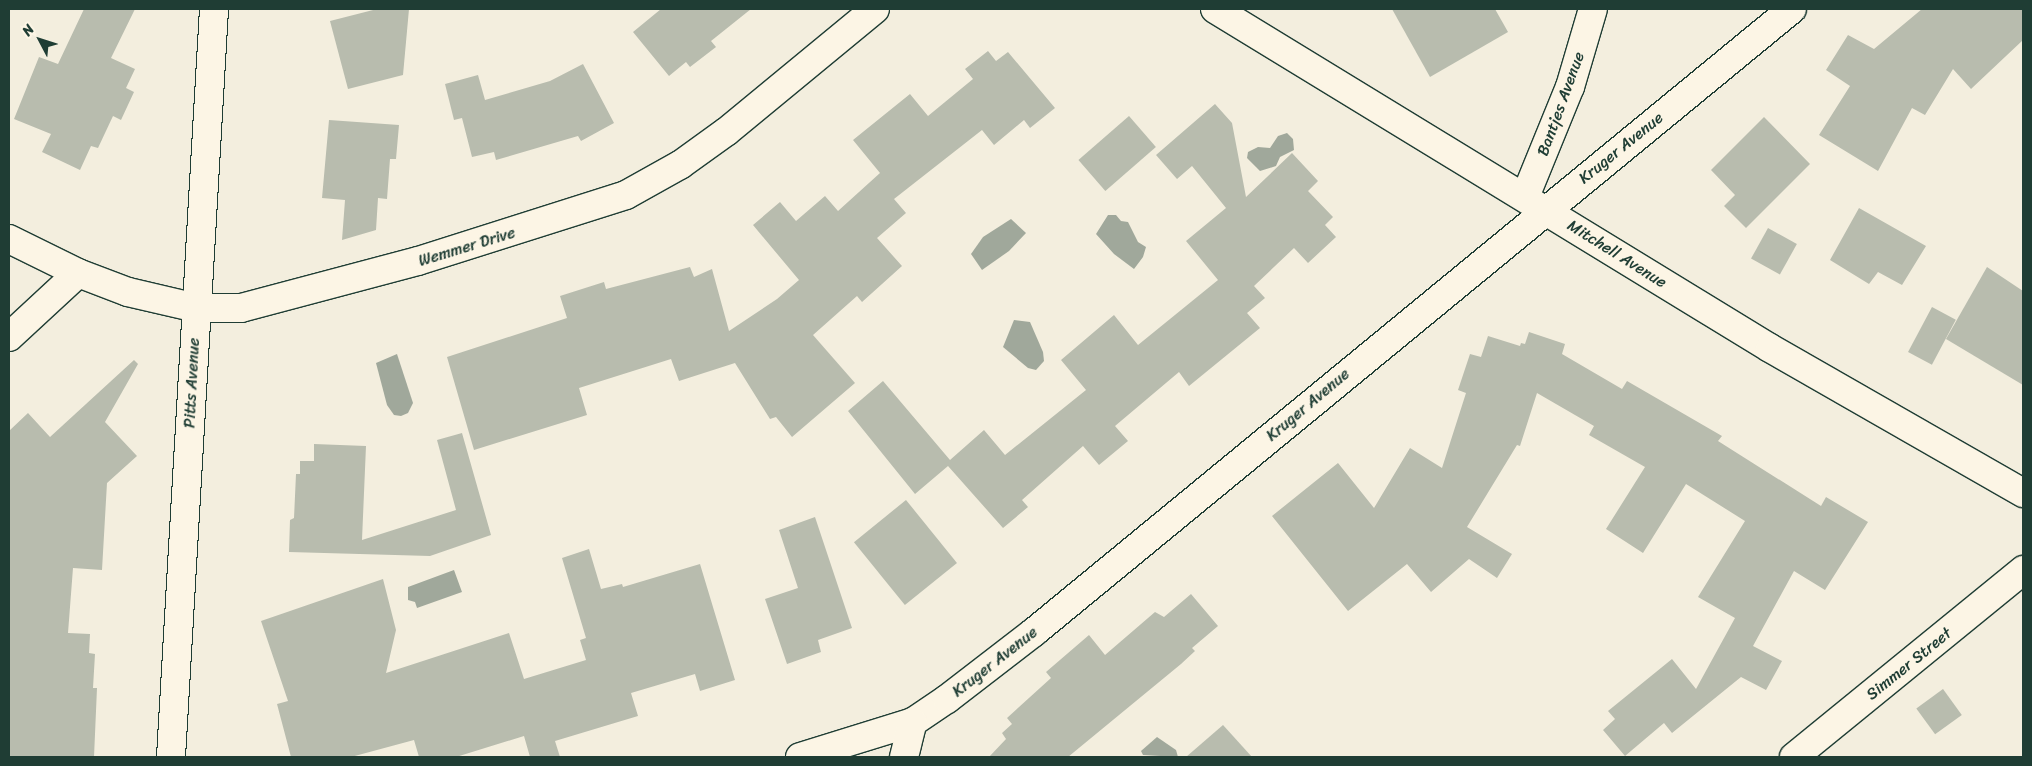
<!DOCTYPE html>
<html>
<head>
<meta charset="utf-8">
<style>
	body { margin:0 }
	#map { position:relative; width:2032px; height:766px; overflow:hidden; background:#f3eede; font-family:Sriracha,sans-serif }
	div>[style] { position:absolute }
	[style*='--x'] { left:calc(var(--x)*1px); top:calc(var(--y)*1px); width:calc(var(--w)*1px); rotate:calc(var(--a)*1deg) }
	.water>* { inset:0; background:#a0a89b }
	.building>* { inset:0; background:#b8bcae; transform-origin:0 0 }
	.roads { filter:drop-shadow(1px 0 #1f3d34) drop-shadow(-1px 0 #1f3d34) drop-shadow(0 1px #1f3d34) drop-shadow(0 -1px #1f3d34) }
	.street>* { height:28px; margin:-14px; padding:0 14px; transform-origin:14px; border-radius:14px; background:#fcf5e5 }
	span { translate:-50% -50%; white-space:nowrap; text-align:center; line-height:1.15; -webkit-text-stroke:4.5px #fcf5e5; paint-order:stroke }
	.street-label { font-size:16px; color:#1f3d34 }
	.frame { position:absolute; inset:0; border:10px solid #1f3d34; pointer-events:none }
	.north { position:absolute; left:15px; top:15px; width:50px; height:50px; -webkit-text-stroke:4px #fcf5e5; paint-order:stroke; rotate:310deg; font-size:14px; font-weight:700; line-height:20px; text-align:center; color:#1f3d34 }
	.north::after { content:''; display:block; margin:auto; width:18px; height:22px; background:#1f3d34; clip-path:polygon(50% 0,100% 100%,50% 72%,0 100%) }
</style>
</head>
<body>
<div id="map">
	<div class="water">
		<div style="clip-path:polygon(1287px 133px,1293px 139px,1294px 150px,1280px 157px,1276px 166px,1260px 171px,1247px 158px,1248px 152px,1258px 147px,1270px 148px,1278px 136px)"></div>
		<div style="clip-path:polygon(1108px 215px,1116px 215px,1121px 221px,1128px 222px,1138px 242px,1146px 247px,1143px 257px,1134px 269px,1114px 254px,1096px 234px)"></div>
		<div style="clip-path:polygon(1011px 219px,1026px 233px,1009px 251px,982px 270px,971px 254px,983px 237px)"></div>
		<div style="clip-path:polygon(1014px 320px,1030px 322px,1043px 352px,1044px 361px,1036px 370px,1028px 368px,1003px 347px)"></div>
		<div style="clip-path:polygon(397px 354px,413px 403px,408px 413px,401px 416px,394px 415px,387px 405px,376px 363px)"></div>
		<div style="clip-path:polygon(454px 570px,462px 592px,417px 608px,415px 602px,408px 600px,408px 587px)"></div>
		<div style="clip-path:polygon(1157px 737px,1176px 750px,1178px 757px,1143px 755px,1141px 751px)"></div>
	</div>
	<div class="building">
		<div style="clip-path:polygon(84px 9px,135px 9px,111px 58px,135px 69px,126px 88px,134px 92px,121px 120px,113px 116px,98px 148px,91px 146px,80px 170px,42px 152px,51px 134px,14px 119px,39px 57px,58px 64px)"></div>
		<div style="clip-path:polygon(377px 9px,409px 9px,403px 75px,348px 89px,330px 21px)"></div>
		<div style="clip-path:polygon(661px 9px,751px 9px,711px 41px,716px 47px,690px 67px,686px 62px,669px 76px,633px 32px)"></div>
		<div style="clip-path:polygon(1392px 9px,1495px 9px,1508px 32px,1430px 77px)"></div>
		<div style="clip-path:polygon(1922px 9px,2023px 9px,2023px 40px,1971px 89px,1953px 69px,1925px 115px,1912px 108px,1878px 171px,1819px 135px,1850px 86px,1826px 70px,1848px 35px,1874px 49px)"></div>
		<div style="clip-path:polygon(988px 51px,996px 61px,1008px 52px,1055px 108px,1030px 128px,1024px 120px,994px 145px,982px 130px,894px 199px,906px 213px,877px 238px,902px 266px,862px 302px,857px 296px,813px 335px,855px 383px,792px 437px,776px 417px,770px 419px,735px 363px,679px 381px,671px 359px,579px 388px,587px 415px,474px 450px,447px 357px,567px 318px,560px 296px,604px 282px,606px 289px,690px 267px,694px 277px,712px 269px,729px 331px,777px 299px,799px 280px,753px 225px,780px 202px,796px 221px,825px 196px,838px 211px,880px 173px,853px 140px,910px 94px,928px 116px,973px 79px,965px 69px)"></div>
		<div style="clip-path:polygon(583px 64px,614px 123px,581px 141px,578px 136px,496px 160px,494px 152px,472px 157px,462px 118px,454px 120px,445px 84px,478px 75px,485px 100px,550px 81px)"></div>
		<div style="clip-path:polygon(1215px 104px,1232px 123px,1246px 197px,1292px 153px,1318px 181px,1308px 191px,1333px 217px,1325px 225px,1336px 237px,1308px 263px,1294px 248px,1254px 286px,1265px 298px,1247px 313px,1260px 328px,1189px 386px,1179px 372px,1115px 426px,1128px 441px,1099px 465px,1083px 446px,1022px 500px,1028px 507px,1003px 528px,948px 466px,915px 494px,848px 411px,883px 381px,950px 460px,984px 430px,1005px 455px,1086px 390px,1061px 360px,1114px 315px,1138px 345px,1218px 280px,1186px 241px,1226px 208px,1192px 166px,1177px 179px,1156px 155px)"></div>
		<div style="left:1129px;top:116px;width:41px;height:67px;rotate:49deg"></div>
		<div style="clip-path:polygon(1764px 117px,1810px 164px,1746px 228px,1724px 206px,1735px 195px,1711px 170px)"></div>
		<div style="clip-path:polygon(329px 120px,399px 125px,396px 159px,390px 159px,387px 199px,378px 198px,376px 230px,342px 240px,345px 200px,322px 198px)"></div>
		<div style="clip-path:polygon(1859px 208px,1926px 246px,1902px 285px,1878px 272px,1869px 284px,1830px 260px)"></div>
		<div style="left:1768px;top:228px;width:33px;height:35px;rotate:29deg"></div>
		<div style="clip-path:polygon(1987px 267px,2023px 291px,2023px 385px,1946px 339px)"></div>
		<div style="left:1932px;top:307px;width:27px;height:51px;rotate:28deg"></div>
		<div style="clip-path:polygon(1529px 332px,1565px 344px,1562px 354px,1622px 389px,1627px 381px,1722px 436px,1718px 441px,1821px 506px,1826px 497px,1868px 522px,1825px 590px,1794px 571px,1753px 646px,1782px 661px,1766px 690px,1741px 677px,1672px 733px,1664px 723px,1625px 756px,1603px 730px,1615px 719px,1608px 711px,1672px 659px,1696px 689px,1735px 618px,1698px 597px,1745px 521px,1686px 484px,1643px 553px,1606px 529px,1645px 467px,1589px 435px,1594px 426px,1537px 393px,1520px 446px,1517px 445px,1467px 527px,1512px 554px,1497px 578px,1469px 559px,1431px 592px,1407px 564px,1348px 611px,1272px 516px,1338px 463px,1374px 508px,1410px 448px,1442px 468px,1466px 393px,1458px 390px,1470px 354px,1481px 357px,1488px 336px,1520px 346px,1521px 343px,1525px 344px)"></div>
		<div style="clip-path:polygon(134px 360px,138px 364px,105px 422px,137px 456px,107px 483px,102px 570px,73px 568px,68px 633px,90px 634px,89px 653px,95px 654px,93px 688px,97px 688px,94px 757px,9px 757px,9px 431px,28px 413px,50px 437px)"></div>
		<div style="clip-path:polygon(462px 433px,491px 535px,430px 556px,289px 552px,290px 520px,294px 518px,296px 474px,300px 474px,300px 461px,314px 461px,314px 444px,366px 446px,362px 540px,456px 510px,437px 440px)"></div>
		<div style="left:906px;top:500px;width:81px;height:67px;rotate:51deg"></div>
		<div style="clip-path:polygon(815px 517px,852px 628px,818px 640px,821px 652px,787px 664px,765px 599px,798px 588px,779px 530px)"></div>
		<div style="clip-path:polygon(589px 549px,601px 589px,622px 584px,623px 587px,700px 564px,735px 680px,700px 691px,695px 674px,631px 693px,638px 716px,555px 741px,560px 757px,530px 757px,524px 736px,456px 757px,419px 757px,414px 740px,351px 757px,291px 757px,277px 704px,288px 701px,261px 621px,383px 579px,396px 630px,386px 673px,509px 633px,524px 679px,586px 660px,580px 640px,586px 638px,562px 558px)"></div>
		<div style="clip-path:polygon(1191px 594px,1218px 626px,1192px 648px,1195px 651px,1181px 664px,1068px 757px,989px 757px,1006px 739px,1002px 733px,1012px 724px,1007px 718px,1051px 678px,1046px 672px,1089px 635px,1105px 655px,1155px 612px,1164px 617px)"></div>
		<div style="left:1943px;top:689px;width:32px;height:33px;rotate:54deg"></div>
		<div style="clip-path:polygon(1223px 725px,1252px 757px,1186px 757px)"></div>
	</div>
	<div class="roads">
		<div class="street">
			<div style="--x:1215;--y:9;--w:650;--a:31.42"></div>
			<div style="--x:1770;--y:348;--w:292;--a:29.8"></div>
			<div style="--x:1525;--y:197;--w:119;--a:-67.8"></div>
			<div style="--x:1570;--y:87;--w:81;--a:-73.6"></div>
			<div style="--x:9;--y:239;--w:77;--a:26.2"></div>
			<div style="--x:78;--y:273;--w:53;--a:20.8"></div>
			<div style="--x:128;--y:292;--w:70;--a:13.2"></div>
			<div style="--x:196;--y:308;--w:45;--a:0"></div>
			<div style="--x:241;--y:308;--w:183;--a:-14.9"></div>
			<div style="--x:418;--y:261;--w:218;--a:-17.6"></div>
			<div style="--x:626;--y:195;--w:62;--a:-29.1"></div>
			<div style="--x:680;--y:165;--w:57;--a:-35.7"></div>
			<div style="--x:726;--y:132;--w:193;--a:-39.5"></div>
			<div style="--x:9;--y:337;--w:94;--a:-42.8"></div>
			<div style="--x:171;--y:757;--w:749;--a:-86.71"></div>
			<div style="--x:800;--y:757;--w:118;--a:-17.2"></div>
			<div style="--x:913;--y:722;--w:41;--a:-34.1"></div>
			<div style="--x:947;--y:699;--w:110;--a:-37.6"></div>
			<div style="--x:1034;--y:632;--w:981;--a:-39.42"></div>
			<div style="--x:904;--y:757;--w:36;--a:-76"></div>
			<div style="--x:1794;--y:757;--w:296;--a:-39.2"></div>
		</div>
	</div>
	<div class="street-label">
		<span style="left:1561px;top:104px;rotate:-70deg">Bantjes Avenue</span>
		<span style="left:1621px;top:148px;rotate:-39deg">Kruger Avenue</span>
		<span style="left:467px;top:247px;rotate:-17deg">Wemmer Drive</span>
		<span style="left:1617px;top:254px;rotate:32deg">Mitchell Avenue</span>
		<span style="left:192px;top:383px;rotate:-87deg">Pitts Avenue</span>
		<span style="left:1308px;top:405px;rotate:-40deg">Kruger Avenue</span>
		<span style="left:995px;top:662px;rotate:-38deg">Kruger Avenue</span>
		<span style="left:1909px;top:664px;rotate:-39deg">Simmer Street</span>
	</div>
	<div class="frame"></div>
	<div class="north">N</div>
</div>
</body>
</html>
